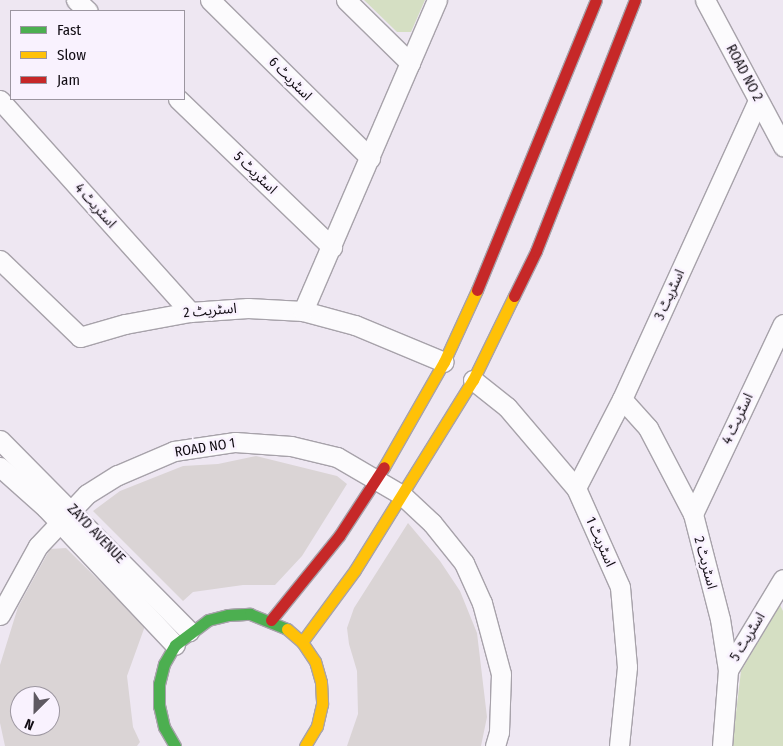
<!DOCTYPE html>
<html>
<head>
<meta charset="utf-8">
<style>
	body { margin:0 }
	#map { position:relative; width:783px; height:746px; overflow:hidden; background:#eee7f2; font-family:"Fira Sans Condensed","Noto Sans Arabic",sans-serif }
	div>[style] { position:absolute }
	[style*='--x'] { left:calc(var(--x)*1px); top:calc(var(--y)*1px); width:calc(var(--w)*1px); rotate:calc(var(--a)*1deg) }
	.green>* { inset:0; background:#d5dfc3 }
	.building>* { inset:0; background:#dad4d5 }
	.roads { filter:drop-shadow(1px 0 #a7a2aa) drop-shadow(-1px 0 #a7a2aa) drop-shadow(0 1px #a7a2aa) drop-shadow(0 -1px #a7a2aa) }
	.street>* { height:19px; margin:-9.5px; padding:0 9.5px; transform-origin:9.5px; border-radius:9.5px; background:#fcfbfd }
	.fast>* { height:11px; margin:-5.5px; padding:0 5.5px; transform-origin:5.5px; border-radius:5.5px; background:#4caf50 }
	.slow>* { height:11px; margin:-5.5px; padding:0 5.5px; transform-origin:5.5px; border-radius:5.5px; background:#ffc107 }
	.jam>* { height:11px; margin:-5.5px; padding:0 5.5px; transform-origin:5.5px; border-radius:5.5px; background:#c62828 }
	span { translate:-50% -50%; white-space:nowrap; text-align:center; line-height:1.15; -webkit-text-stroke:5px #f9f2fe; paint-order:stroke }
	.street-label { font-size:14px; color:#110c13 }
	.legend { position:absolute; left:10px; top:10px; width:175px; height:90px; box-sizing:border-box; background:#f9f2fe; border:1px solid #9c96a0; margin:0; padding:6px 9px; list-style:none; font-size:15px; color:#110c13 }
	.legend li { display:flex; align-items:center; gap:10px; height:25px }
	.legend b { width:25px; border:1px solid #9c96a0 }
	.north { position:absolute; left:10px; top:686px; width:50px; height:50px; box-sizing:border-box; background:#f9f2fe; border:1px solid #9c96a0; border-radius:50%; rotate:203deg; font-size:14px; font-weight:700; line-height:20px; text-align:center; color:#110c13 }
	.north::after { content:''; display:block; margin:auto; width:18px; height:22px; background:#5e5961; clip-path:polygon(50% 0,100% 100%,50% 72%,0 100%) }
</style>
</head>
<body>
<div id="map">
	<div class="green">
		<div style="clip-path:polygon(364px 0,425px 0,411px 32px,397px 32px)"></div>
		<div style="clip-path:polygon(780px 605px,783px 611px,783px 746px,732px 746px,741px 671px)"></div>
	</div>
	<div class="building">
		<div style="clip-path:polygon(256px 456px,337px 476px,347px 484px,302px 556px,275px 585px,243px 585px,193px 592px,183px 601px,93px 511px,120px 491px,183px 466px,218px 464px)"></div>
		<div style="clip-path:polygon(408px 523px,440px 561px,460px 591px,477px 633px,487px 717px,481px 746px,347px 746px,358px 714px,357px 671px,349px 644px,347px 628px,354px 608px)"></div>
		<div style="clip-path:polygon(evenodd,66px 548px,145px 626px,127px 676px,133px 727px,140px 742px,137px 746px,5px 746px,0 723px,0 665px,18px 607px,50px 549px,66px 548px,20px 696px,50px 696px,50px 726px,20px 726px,20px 696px)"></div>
	</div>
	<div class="roads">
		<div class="street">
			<div style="--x:76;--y:0;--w:16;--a:43"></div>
			<div style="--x:210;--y:0;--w:225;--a:44.6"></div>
			<div style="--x:346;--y:0;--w:90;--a:44.5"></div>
			<div style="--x:705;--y:0;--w:166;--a:61.9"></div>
			<div style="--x:178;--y:99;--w:214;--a:43.9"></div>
			<div style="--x:0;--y:100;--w:285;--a:48.1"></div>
			<div style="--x:0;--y:260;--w:111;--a:43.9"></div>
			<div style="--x:80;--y:337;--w:47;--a:-16.1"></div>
			<div style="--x:125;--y:324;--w:66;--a:-10.5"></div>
			<div style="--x:190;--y:312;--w:58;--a:-3.9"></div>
			<div style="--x:248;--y:308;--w:55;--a:3.1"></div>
			<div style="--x:303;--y:311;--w:54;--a:15.1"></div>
			<div style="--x:355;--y:325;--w:96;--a:22.6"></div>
			<div style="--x:303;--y:311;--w:339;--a:-66.7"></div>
			<div style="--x:473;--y:380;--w:43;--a:38.5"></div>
			<div style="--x:507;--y:407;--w:106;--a:49.6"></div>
			<div style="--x:576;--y:488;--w:108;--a:66"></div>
			<div style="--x:620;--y:587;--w:80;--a:85"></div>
			<div style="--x:627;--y:667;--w:79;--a:95.8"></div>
			<div style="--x:622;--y:399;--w:39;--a:48"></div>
			<div style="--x:648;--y:428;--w:97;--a:62.4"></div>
			<div style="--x:693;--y:514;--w:108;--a:75.6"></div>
			<div style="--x:720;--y:619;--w:52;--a:81.1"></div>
			<div style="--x:728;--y:670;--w:76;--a:94.5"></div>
			<div style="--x:0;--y:440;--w:269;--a:45.3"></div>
			<div style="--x:0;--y:467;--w:62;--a:41.7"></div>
			<div style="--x:46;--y:508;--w:188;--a:46.7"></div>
			<div style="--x:576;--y:488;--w:100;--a:-62.7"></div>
			<div style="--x:622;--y:399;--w:328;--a:-65.5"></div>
			<div style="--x:693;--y:514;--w:210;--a:-64.7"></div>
			<div style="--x:0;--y:615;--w:79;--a:-61.2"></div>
			<div style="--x:38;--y:546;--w:71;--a:-46.7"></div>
			<div style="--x:87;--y:494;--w:36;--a:-32"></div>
			<div style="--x:118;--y:475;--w:61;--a:-23.2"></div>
			<div style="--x:174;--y:451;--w:62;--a:-8.4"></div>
			<div style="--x:235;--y:442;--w:56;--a:4.1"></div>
			<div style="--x:291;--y:446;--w:47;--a:13.4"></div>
			<div style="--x:337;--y:457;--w:75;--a:30.3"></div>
			<div style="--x:402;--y:495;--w:41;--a:43"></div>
			<div style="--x:432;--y:523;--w:51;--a:51.3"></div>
			<div style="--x:464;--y:563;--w:44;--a:65.8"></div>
			<div style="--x:482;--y:603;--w:73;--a:75"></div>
			<div style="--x:501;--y:674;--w:58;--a:92"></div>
			<div style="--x:499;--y:732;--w:15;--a:106"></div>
			<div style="--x:728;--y:670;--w:106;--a:-58.9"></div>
		</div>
		<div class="fast">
			<div style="--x:175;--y:746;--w:22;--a:-120"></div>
			<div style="--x:164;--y:727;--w:22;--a:-103"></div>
			<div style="--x:159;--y:706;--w:22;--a:-90"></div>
			<div style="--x:159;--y:684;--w:21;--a:-76"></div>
			<div style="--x:164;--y:664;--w:22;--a:-60"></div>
			<div style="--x:175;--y:645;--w:41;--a:-37.1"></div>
			<div style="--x:208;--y:620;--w:21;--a:-14"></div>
			<div style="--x:228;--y:615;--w:22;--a:-3"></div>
			<div style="--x:250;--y:614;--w:40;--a:22"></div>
		</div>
		<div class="slow">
			<div style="--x:384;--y:467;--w:121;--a:-60.3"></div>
			<div style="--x:444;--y:362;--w:79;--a:-65.4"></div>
			<div style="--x:287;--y:629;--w:20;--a:41"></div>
			<div style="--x:302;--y:642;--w:23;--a:56"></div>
			<div style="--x:315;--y:661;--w:22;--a:74"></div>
			<div style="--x:321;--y:682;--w:22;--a:87"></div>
			<div style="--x:322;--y:704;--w:23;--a:103"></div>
			<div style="--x:317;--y:726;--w:23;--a:121"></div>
			<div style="--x:302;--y:642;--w:89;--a:-53.6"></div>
			<div style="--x:355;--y:570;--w:224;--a:-58.2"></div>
			<div style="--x:473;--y:380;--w:93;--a:-64"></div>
		</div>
		<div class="jam">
			<div style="--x:477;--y:290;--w:313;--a:-67.7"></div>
			<div style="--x:514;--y:296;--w:50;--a:-63.9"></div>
			<div style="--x:536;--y:251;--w:270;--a:-68.5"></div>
			<div style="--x:271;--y:620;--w:108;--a:-51"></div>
			<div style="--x:339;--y:536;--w:82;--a:-56.9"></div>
		</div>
	</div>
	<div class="street-label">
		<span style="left:744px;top:73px;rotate:62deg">ROAD NO 2</span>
		<span style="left:290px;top:79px;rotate:45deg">اسٹریٹ 6</span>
		<span style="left:255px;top:173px;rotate:44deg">اسٹریٹ 5</span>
		<span style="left:95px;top:206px;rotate:48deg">اسٹریٹ 4</span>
		<span style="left:670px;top:295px;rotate:-66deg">اسٹریٹ 3</span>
		<span style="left:210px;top:311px;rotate:-5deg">اسٹریٹ 2</span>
		<span style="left:738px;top:419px;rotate:-65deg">اسٹریٹ 4</span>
		<span style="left:205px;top:448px;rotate:-9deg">ROAD NO 1</span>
		<span style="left:96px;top:534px;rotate:46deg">ZAYD AVENUE</span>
		<span style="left:600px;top:542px;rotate:66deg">اسٹریٹ 1</span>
		<span style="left:705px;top:563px;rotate:75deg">اسٹریٹ 2</span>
		<span style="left:748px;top:637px;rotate:-59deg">اسٹریٹ 5</span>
	</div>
	<ul class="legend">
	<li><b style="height:6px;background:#4caf50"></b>Fast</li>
	<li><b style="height:6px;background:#ffc107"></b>Slow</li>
	<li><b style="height:6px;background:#c62828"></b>Jam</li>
	</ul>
	<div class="north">N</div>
</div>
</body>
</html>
